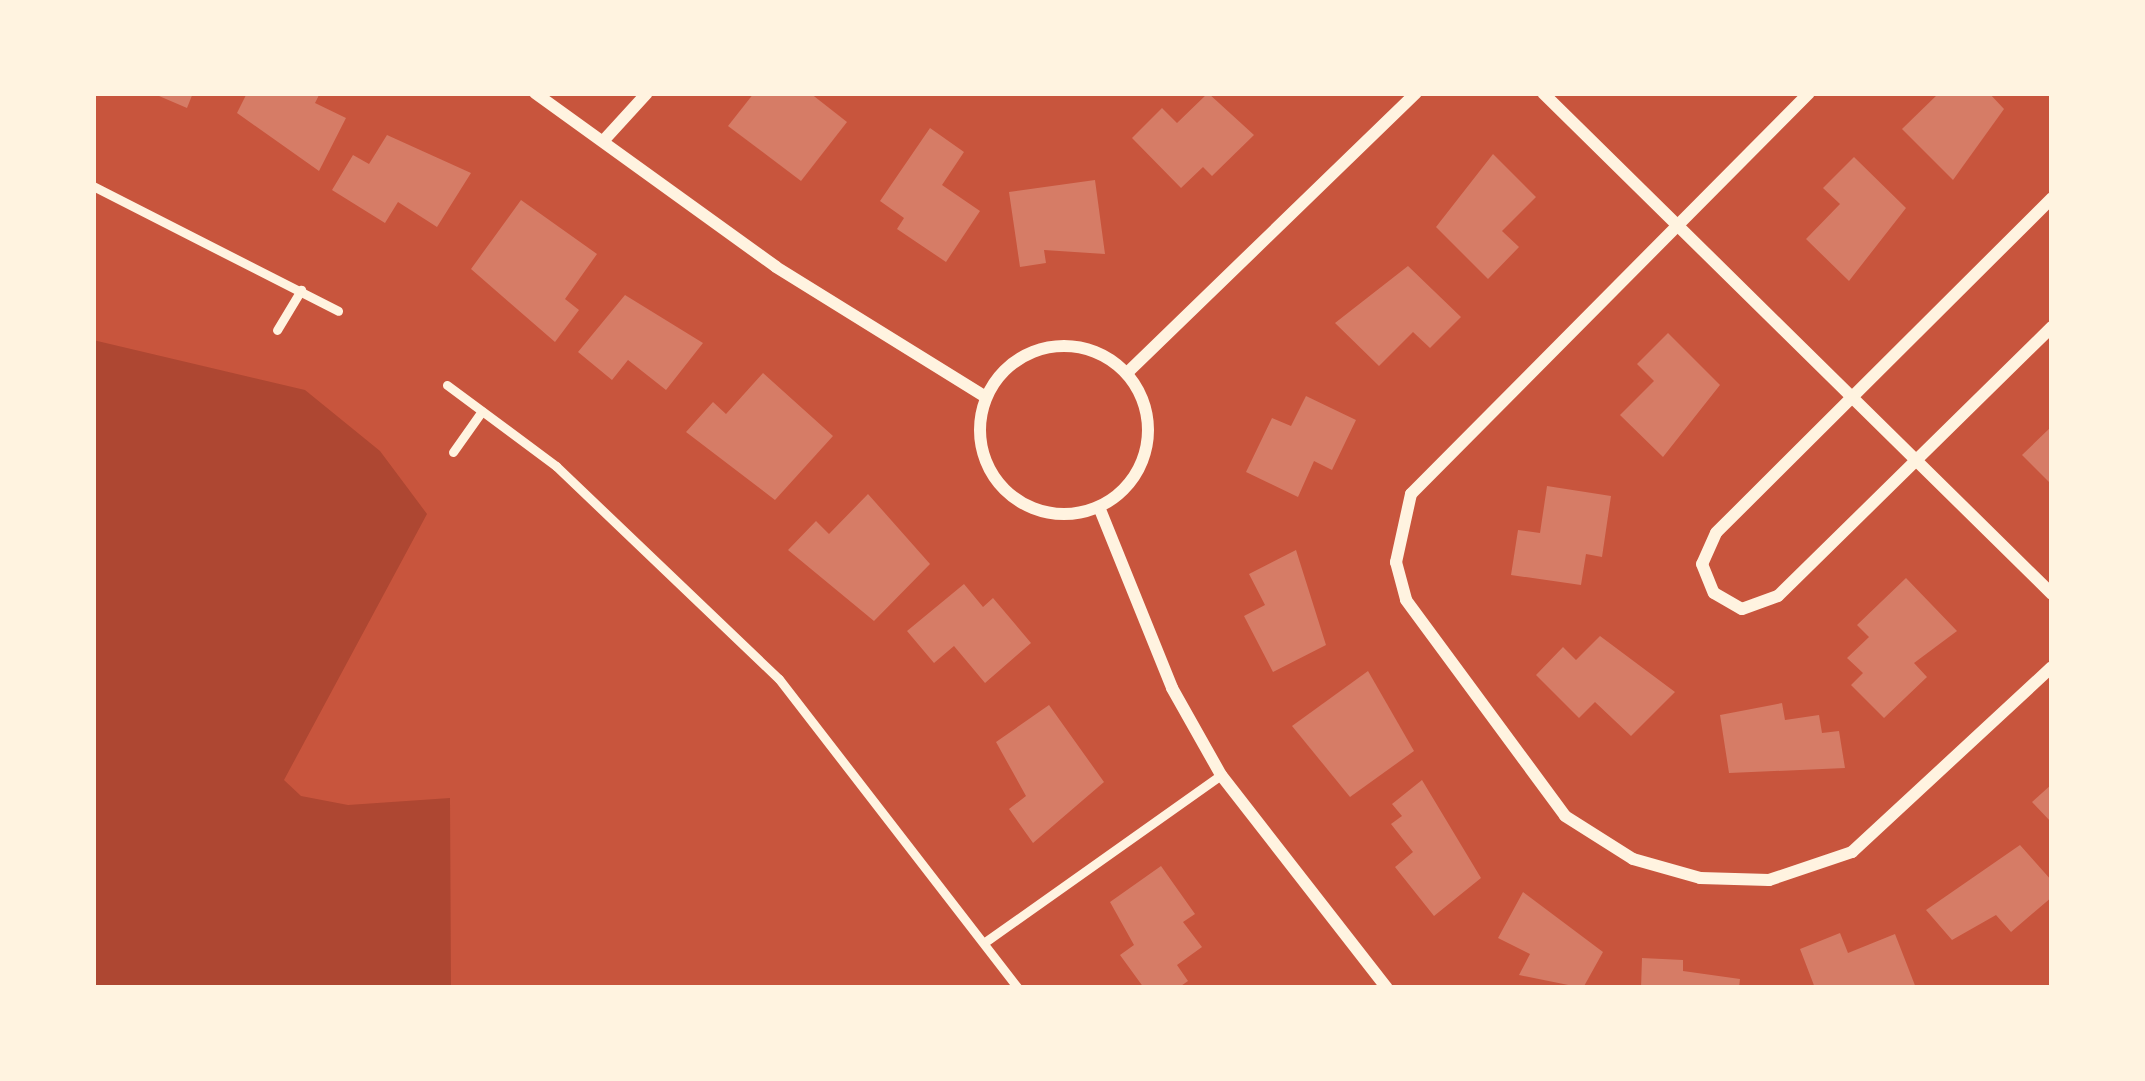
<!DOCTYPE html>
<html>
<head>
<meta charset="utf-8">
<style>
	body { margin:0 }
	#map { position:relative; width:2145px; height:1081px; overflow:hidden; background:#c8553d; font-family:Ubuntu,sans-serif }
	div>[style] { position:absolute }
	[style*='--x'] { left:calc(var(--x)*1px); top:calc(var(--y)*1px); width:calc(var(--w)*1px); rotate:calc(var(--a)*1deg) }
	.green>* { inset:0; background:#ae4732 }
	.building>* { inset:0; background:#d67c66 }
	.service>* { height:9px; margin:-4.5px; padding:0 4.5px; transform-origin:4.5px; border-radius:4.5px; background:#fff3e0 }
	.minor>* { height:12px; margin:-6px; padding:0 6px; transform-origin:6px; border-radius:6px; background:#fff3e0 }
	.minor>.ring { margin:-6px; padding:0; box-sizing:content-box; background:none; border:12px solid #fff3e0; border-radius:50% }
	span { translate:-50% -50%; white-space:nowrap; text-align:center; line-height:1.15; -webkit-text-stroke:12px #fff3e0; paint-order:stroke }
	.frame { position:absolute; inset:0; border:96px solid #fff3e0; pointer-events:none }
</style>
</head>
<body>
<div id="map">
	<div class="green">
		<div style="clip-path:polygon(93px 340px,305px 390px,380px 451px,427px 514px,284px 780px,301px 796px,348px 805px,450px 798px,451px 988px,93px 988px)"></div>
	</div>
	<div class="building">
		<div style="clip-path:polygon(152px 93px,193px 93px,187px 108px)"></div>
		<div style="clip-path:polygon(247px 93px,320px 93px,315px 103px,346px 118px,319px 171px,237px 113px)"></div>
		<div style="clip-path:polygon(754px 93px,810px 93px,847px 122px,801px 181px,728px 126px)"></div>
		<div style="clip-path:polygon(1208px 93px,1254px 135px,1212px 176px,1203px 167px,1181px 188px,1132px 138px,1162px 108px,1177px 123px)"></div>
		<div style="clip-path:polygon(1939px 93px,1989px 93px,2004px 109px,1953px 180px,1902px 129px)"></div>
		<div style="clip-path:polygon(930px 128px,964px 152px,942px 185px,980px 211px,946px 262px,897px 229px,904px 218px,880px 201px)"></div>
		<div style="clip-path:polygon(387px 135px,471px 173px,437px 227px,398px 202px,385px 223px,332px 190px,353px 155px,369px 164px)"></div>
		<div style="clip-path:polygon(1493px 154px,1536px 197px,1502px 231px,1519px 247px,1488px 279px,1436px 227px)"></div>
		<div style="clip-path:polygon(1854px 157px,1906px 208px,1849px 281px,1806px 239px,1840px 204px,1823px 188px)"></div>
		<div style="clip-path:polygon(1095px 180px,1105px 254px,1044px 250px,1046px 263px,1020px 267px,1009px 192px)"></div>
		<div style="clip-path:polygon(521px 200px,597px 254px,565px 299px,579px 310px,555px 342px,471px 269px)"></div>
		<div style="clip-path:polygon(1408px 266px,1461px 317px,1430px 348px,1413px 332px,1379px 366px,1335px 323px)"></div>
		<div style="clip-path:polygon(625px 295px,703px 343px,666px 390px,628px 360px,612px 380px,578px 352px)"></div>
		<div style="clip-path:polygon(1668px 333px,1720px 385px,1663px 457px,1620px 415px,1654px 381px,1637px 364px)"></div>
		<div style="clip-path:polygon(763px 373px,833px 436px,775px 500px,686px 432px,713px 402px,726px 414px)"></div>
		<div style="clip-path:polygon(1306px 396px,1356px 420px,1332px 470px,1314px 461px,1298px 497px,1246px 472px,1272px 418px,1291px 426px)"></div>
		<div style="clip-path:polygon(2052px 426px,2052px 485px,2022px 455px)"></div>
		<div style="clip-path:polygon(1547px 486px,1611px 496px,1602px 557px,1586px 554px,1581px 585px,1511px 575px,1518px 530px,1540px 533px)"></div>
		<div style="clip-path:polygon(868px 494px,930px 564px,874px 621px,788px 550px,816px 521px,829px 534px)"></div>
		<div style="clip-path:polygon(1296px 550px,1326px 645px,1273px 672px,1244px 616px,1265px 605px,1249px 574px)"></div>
		<div style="clip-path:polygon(1906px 578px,1957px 631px,1914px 663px,1927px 677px,1884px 718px,1851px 685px,1863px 673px,1847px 658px,1869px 637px,1857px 625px)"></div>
		<div style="clip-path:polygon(964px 584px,983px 607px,993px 598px,1031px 643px,985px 683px,954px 646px,934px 663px,907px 631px)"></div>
		<div style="clip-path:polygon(1600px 636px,1675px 692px,1631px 736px,1595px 702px,1579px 718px,1536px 675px,1563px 647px,1576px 660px)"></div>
		<div style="clip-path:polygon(1368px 671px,1414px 751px,1350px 797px,1292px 726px)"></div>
		<div style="clip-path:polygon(1782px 703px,1785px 720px,1819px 715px,1822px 733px,1839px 731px,1845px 768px,1729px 773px,1720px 715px)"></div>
		<div style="clip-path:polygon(1049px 705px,1104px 782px,1033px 843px,1009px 809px,1026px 796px,996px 742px)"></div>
		<div style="clip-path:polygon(1422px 780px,1481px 878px,1434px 916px,1395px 867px,1413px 852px,1391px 824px,1402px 816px,1392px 804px)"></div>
		<div style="clip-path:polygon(2052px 784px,2052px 823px,2032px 802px)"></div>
		<div style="clip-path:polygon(2020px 845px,2052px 881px,2052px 897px,2011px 932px,1996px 915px,1952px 940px,1926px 910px)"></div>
		<div style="clip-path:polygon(1161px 866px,1195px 914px,1183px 922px,1202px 947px,1177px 965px,1188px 981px,1178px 988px,1144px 988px,1120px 955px,1134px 945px,1110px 902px)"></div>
		<div style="clip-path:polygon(1523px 892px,1603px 952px,1583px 988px,1519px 975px,1530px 954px,1498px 938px)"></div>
		<div style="clip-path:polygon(1840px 933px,1848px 953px,1895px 934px,1916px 988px,1815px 988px,1800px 949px)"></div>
		<div style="clip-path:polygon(1642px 958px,1683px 960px,1683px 971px,1740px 979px,1739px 988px,1641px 988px)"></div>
	</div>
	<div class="service">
		<div style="--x:93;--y:186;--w:275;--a:27"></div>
		<div style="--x:277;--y:330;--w:47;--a:-59"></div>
		<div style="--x:447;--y:385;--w:136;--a:36.6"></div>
		<div style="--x:556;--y:466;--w:308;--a:43.7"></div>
		<div style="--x:779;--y:679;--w:391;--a:52.3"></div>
		<div style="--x:453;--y:452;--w:50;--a:-54.7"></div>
		<div style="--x:985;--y:942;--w:289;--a:-35.3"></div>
	</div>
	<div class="minor">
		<div style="--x:535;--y:93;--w:297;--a:35.8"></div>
		<div style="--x:776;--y:267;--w:247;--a:31.8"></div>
		<div style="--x:1543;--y:93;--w:714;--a:44.55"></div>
		<div style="--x:1809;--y:93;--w:565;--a:134.78"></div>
		<div style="--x:1411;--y:494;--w:70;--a:102.4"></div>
		<div style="--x:1396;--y:562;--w:39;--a:75"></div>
		<div style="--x:1406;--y:600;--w:268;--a:53.6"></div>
		<div style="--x:1565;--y:816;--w:80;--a:32.3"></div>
		<div style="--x:1633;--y:859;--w:70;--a:15.8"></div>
		<div style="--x:1700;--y:878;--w:69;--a:1.7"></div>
		<div style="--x:1769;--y:880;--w:88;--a:-18.6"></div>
		<div style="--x:1852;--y:852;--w:272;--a:-42.8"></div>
		<div style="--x:605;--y:139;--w:62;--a:-47.6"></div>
		<div style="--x:2052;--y:198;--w:474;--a:135.1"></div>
		<div style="--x:1716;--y:533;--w:34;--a:114"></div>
		<div style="--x:1702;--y:564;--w:31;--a:68"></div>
		<div style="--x:1714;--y:593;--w:32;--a:30"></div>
		<div style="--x:1742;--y:609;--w:38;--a:-20"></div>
		<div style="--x:1778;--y:596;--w:384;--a:-44.5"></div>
		<div class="ring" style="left:980px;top:346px;width:156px;height:156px"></div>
		<div style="--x:1127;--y:373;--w:402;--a:-44.1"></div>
		<div style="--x:1099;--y:507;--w:195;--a:68"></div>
		<div style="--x:1172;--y:688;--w:100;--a:60.6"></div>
		<div style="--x:1221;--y:775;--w:270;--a:52.1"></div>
	</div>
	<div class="frame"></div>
</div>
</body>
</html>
